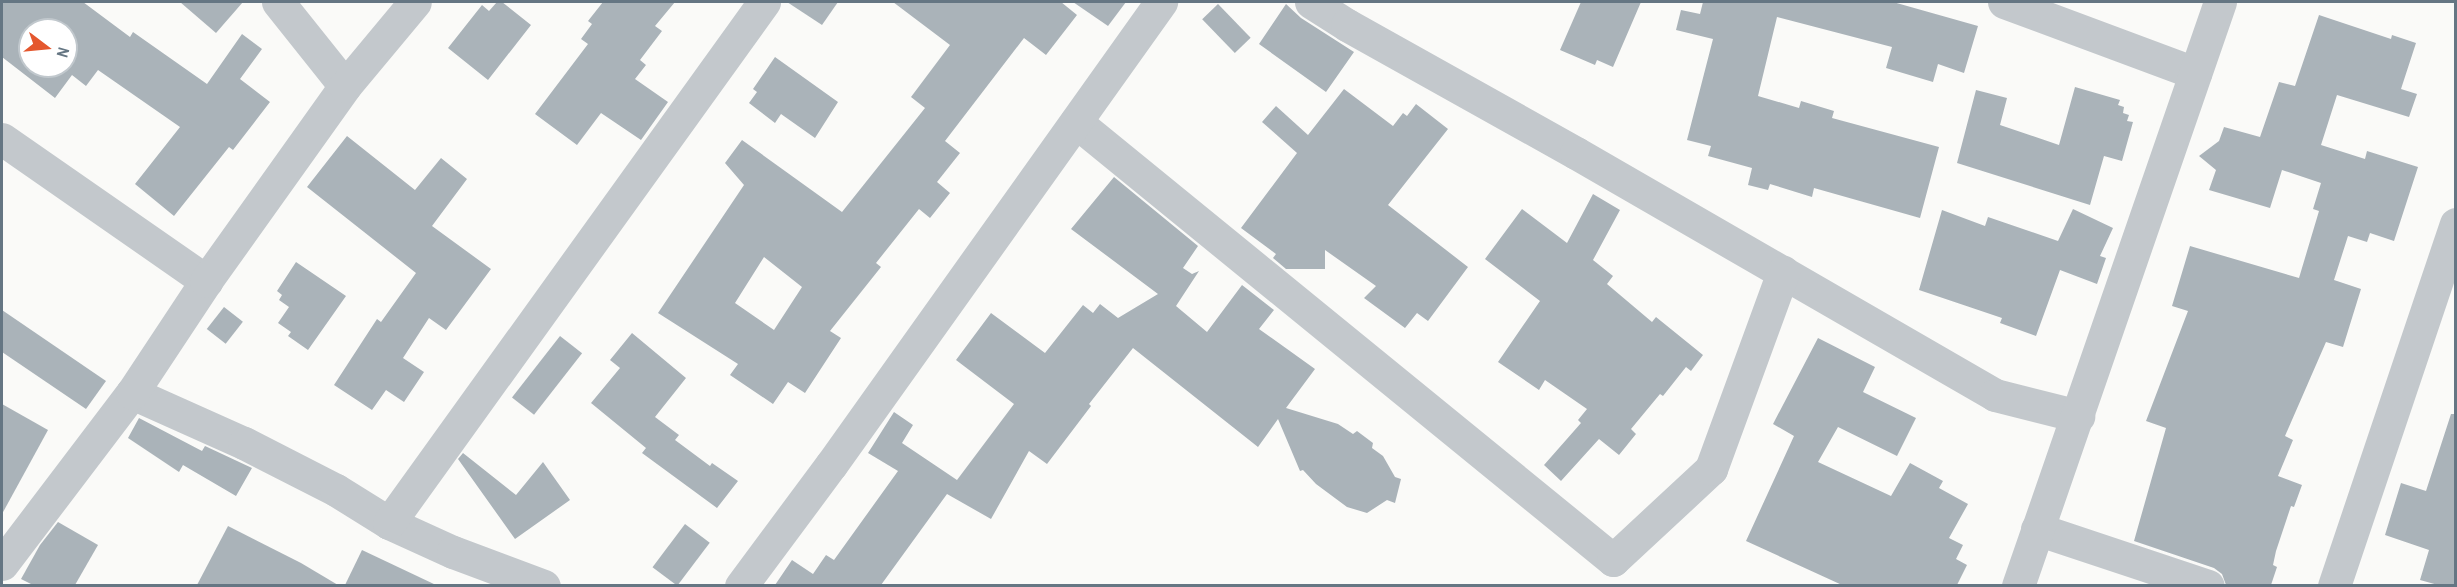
<!DOCTYPE html>
<html>
<head>
<meta charset="utf-8">
<style>
	body { margin:0 }
	#map { position:relative; width:2457px; height:587px; overflow:hidden; background:#fafaf8; font-family:"Archivo Narrow",sans-serif }
	div>[style] { position:absolute }
	[style*='--x'] { left:calc(var(--x)*1px); top:calc(var(--y)*1px); width:calc(var(--w)*1px); rotate:calc(var(--a)*1deg) }
	.building>* { inset:0; background:#aab3b9; transform-origin:0 0 }
	.minor>* { height:33px; margin:-16.5px; padding:0 16.5px; transform-origin:16.5px; border-radius:16.5px; background:#c3c8cc }
	span { translate:-50% -50%; white-space:nowrap; text-align:center; line-height:1.15; -webkit-text-stroke:6px #fff; paint-order:stroke }
	.frame { position:absolute; inset:0; border:3px solid #657683; pointer-events:none }
	.north { position:absolute; left:18px; top:18px; width:60px; height:60px; box-sizing:border-box; background:#fff; border:2px solid #c1c8cd; border-radius:50%; rotate:106deg; font-size:16px; font-weight:700; line-height:24px; text-align:center; color:#657683 }
	.north::after { content:''; display:block; margin:auto; width:21px; height:27px; background:#e4572e; clip-path:polygon(50% 0,100% 100%,50% 72%,0 100%) }
</style>
</head>
<body>
<div id="map">
	<div class="building">
		<div style="clip-path:polygon(evenodd,2px 2px,83px 2px,130px 37px,133px 32px,207px 84px,242px 34px,262px 49px,240px 79px,270px 102px,233px 150px,229px 147px,174px 216px,135px 184px,180px 127px,98px 70px,86px 86px,72px 75px,55px 98px,2px 57px,2px 2px,30px 30px,66px 30px,66px 66px,30px 66px,30px 30px)"></div>
		<div style="clip-path:polygon(180px 2px,243px 2px,216px 33px)"></div>
		<div style="clip-path:polygon(497px 2px,502px 2px,531px 25px,488px 80px,448px 48px,482px 5px,489px 11px)"></div>
		<div style="clip-path:polygon(603px 2px,675px 2px,655px 26px,662px 31px,640px 60px,646px 65px,635px 79px,668px 102px,641px 140px,601px 113px,577px 145px,535px 114px,588px 44px,581px 39px,592px 24px,588px 21px)"></div>
		<div style="clip-path:polygon(787px 2px,838px 2px,822px 25px)"></div>
		<div style="clip-path:polygon(evenodd,893px 2px,1061px 2px,1077px 15px,1046px 55px,1024px 38px,945px 141px,960px 153px,937px 182px,950px 193px,930px 218px,919px 209px,876px 263px,881px 267px,830px 331px,841px 338px,805px 393px,788px 382px,773px 404px,730px 375px,738px 364px,658px 313px,744px 185px,725px 163px,742px 140px,842px 212px,925px 108px,911px 97px,950px 45px,893px 2px,764px 257px,802px 287px,774px 330px,735px 303px,764px 257px)"></div>
		<div style="clip-path:polygon(1073px 2px,1126px 2px,1108px 26px)"></div>
		<div style="clip-path:polygon(1581px 2px,1641px 2px,1613px 67px,1597px 60px,1595px 65px,1560px 50px)"></div>
		<div style="clip-path:polygon(1703px 2px,1893px 2px,1978px 26px,1964px 73px,1938px 64px,1933px 82px,1886px 68px,1892px 47px,1777px 17px,1758px 96px,1799px 108px,1801px 101px,1834px 111px,1832px 118px,1939px 147px,1920px 218px,1814px 188px,1812px 197px,1770px 184px,1768px 190px,1748px 185px,1752px 168px,1708px 156px,1711px 146px,1687px 140px,1713px 39px,1676px 30px,1681px 10px,1700px 14px)"></div>
		<div style="left:1218px;top:4px;width:47px;height:22px;rotate:46deg"></div>
		<div style="clip-path:polygon(1286px 4px,1301px 18px,1354px 52px,1326px 92px,1259px 44px)"></div>
		<div style="clip-path:polygon(2319px 15px,2391px 39px,2392px 35px,2416px 43px,2401px 89px,2417px 94px,2409px 117px,2337px 95px,2321px 145px,2365px 159px,2367px 151px,2418px 167px,2394px 241px,2370px 233px,2367px 242px,2348px 236px,2334px 280px,2361px 289px,2343px 347px,2326px 342px,2285px 436px,2293px 440px,2278px 476px,2302px 485px,2294px 507px,2291px 506px,2276px 551px,2273px 565px,2277px 567px,2271px 585px,2226px 585px,2222px 574px,2214px 568px,2134px 541px,2166px 428px,2146px 421px,2188px 311px,2172px 306px,2190px 246px,2299px 278px,2319px 211px,2313px 209px,2321px 183px,2282px 170px,2270px 208px,2209px 190px,2216px 170px,2199px 156px,2219px 141px,2224px 127px,2260px 137px,2279px 82px,2295px 86px)"></div>
		<div style="clip-path:polygon(775px 57px,838px 102px,815px 138px,781px 114px,775px 123px,749px 103px,757px 92px,753px 89px)"></div>
		<div style="clip-path:polygon(2075px 87px,2120px 100px,2118px 105px,2124px 107px,2123px 113px,2129px 115px,2127px 121px,2133px 122px,2122px 161px,2104px 156px,2090px 205px,1957px 163px,1976px 90px,2007px 98px,2000px 125px,2059px 145px)"></div>
		<div style="clip-path:polygon(1344px 89px,1393px 126px,1403px 113px,1407px 116px,1416px 104px,1448px 129px,1388px 205px,1468px 267px,1428px 321px,1417px 313px,1405px 328px,1364px 298px,1376px 286px,1325px 250px,1325px 269px,1286px 269px,1273px 258px,1276px 254px,1241px 228px,1297px 153px,1262px 122px,1276px 106px,1308px 135px)"></div>
		<div style="clip-path:polygon(347px 136px,415px 190px,441px 158px,467px 179px,432px 226px,491px 269px,446px 330px,429px 318px,403px 358px,424px 372px,404px 402px,386px 390px,372px 410px,334px 385px,377px 319px,381px 322px,416px 273px,307px 187px)"></div>
		<div style="clip-path:polygon(1114px 177px,1198px 246px,1183px 268px,1192px 274px,1199px 271px,1176px 306px,1207px 332px,1242px 285px,1274px 310px,1259px 329px,1315px 369px,1286px 408px,1338px 424px,1353px 434px,1357px 431px,1373px 443px,1372px 448px,1383px 456px,1395px 477px,1401px 479px,1395px 503px,1387px 500px,1367px 513px,1347px 507px,1316px 484px,1303px 470px,1300px 471px,1278px 419px,1258px 447px,1133px 348px,1089px 404px,1091px 406px,1047px 464px,1029px 451px,991px 519px,947px 494px,881px 585px,775px 585px,792px 560px,813px 574px,826px 555px,834px 560px,898px 471px,868px 453px,894px 412px,913px 425px,902px 443px,957px 480px,1014px 404px,956px 360px,991px 313px,1045px 353px,1083px 305px,1093px 313px,1100px 304px,1118px 318px,1158px 294px,1071px 229px)"></div>
		<div style="clip-path:polygon(1593px 194px,1620px 210px,1593px 260px,1613px 276px,1607px 284px,1652px 322px,1656px 317px,1703px 355px,1691px 371px,1686px 367px,1663px 396px,1660px 394px,1631px 429px,1636px 434px,1619px 455px,1599px 439px,1561px 481px,1544px 465px,1581px 423px,1578px 420px,1587px 409px,1545px 380px,1539px 390px,1498px 362px,1540px 301px,1485px 259px,1522px 209px,1567px 243px)"></div>
		<div style="clip-path:polygon(2073px 209px,2113px 228px,2100px 256px,2106px 258px,2097px 284px,2060px 270px,2036px 336px,2000px 323px,2002px 318px,1919px 290px,1942px 210px,1985px 226px,1988px 217px,2058px 241px)"></div>
		<div style="clip-path:polygon(296px 262px,346px 296px,308px 350px,288px 336px,291px 332px,278px 323px,289px 307px,279px 300px,282px 295px,277px 291px)"></div>
		<div style="left:224px;top:307px;width:24px;height:28px;rotate:38deg"></div>
		<div style="clip-path:polygon(2px 310px,106px 381px,86px 409px,2px 352px)"></div>
		<div style="clip-path:polygon(632px 333px,686px 378px,655px 417px,679px 435px,675px 440px,710px 466px,712px 463px,738px 481px,717px 508px,642px 453px,646px 448px,591px 403px,620px 368px,610px 360px)"></div>
		<div style="left:560px;top:336px;width:28px;height:78px;rotate:38deg"></div>
		<div style="clip-path:polygon(1818px 338px,1875px 367px,1863px 392px,1916px 418px,1897px 456px,1838px 427px,1818px 462px,1891px 496px,1910px 463px,1943px 481px,1939px 488px,1968px 504px,1949px 538px,1963px 545px,1956px 559px,1967px 565px,1957px 585px,1842px 585px,1746px 541px,1794px 436px,1773px 424px)"></div>
		<div style="clip-path:polygon(2px 404px,48px 430px,2px 514px)"></div>
		<div style="clip-path:polygon(2451px 414px,2456px 414px,2456px 585px,2438px 585px,2420px 580px,2429px 550px,2385px 535px,2401px 483px,2426px 491px)"></div>
		<div style="clip-path:polygon(139px 418px,202px 451px,205px 446px,252px 468px,236px 496px,183px 465px,179px 472px,128px 438px)"></div>
		<div style="clip-path:polygon(463px 453px,516px 495px,543px 462px,570px 500px,515px 539px,458px 459px)"></div>
		<div style="clip-path:polygon(58px 522px,98px 545px,75px 585px,33px 585px,21px 579px,40px 545px)"></div>
		<div style="left:685px;top:524px;width:31px;height:54px;rotate:37deg"></div>
		<div style="clip-path:polygon(228px 526px,301px 563px,338px 585px,197px 585px)"></div>
		<div style="clip-path:polygon(362px 550px,436px 585px,345px 585px)"></div>
	</div>
	<div class="minor">
		<div style="--x:278;--y:2;--w:107;--a:51.4"></div>
		<div style="--x:1311;--y:2;--w:43;--a:32.6"></div>
		<div style="--x:1347;--y:25;--w:262;--a:29.2"></div>
		<div style="--x:1576;--y:153;--w:484;--a:30"></div>
		<div style="--x:1995;--y:395;--w:86;--a:14.2"></div>
		<div style="--x:2004;--y:2;--w:204;--a:20.4"></div>
		<div style="--x:1076;--y:122;--w:693;--a:39.2"></div>
		<div style="--x:1613;--y:560;--w:134;--a:-42.9"></div>
		<div style="--x:1711;--y:469;--w:210;--a:-69.9"></div>
		<div style="--x:2;--y:139;--w:249;--a:34.8"></div>
		<div style="--x:132;--y:393;--w:123;--a:24.1"></div>
		<div style="--x:244;--y:443;--w:103;--a:27.1"></div>
		<div style="--x:336;--y:490;--w:62;--a:31.9"></div>
		<div style="--x:389;--y:523;--w:70;--a:24.4"></div>
		<div style="--x:453;--y:552;--w:97;--a:20.5"></div>
		<div style="--x:389;--y:523;--w:642;--a:-54.25"></div>
		<div style="--x:2037;--y:529;--w:180;--a:18.4"></div>
		<div style="--x:2;--y:564;--w:215;--a:-52.8"></div>
		<div style="--x:132;--y:393;--w:134;--a:-56.5"></div>
		<div style="--x:206;--y:281;--w:239;--a:-54.5"></div>
		<div style="--x:345;--y:86;--w:109;--a:-50.2"></div>
		<div style="--x:741;--y:586;--w:151;--a:-53.4"></div>
		<div style="--x:831;--y:465;--w:569;--a:-54.52"></div>
		<div style="--x:2018;--y:586;--w:618;--a:-70.92"></div>
		<div style="--x:2334;--y:586;--w:382;--a:-71.4"></div>
	</div>
	<div class="frame"></div>
	<div class="north">N</div>
</div>
</body>
</html>
